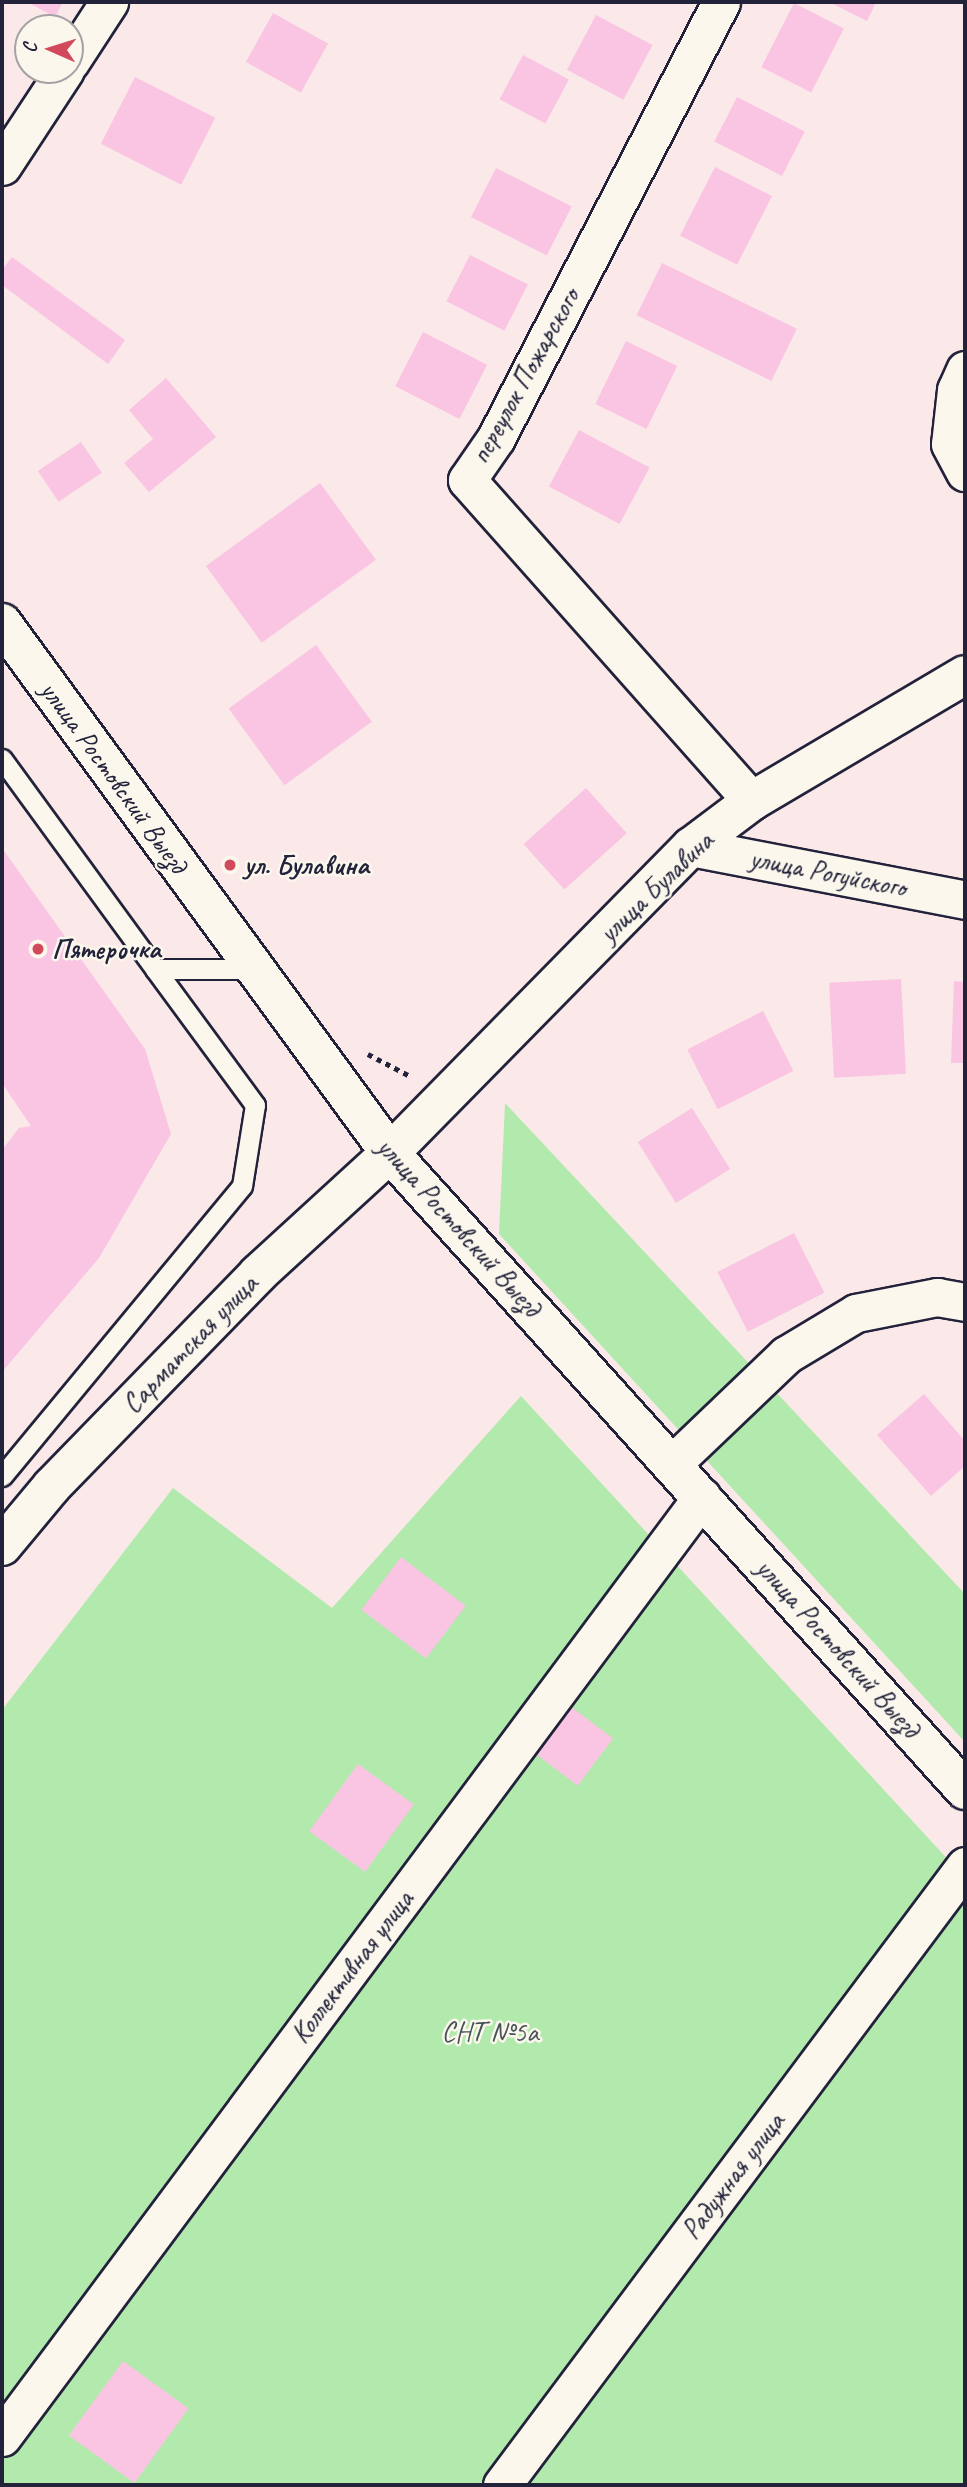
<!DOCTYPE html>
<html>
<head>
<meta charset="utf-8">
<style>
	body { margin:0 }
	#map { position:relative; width:967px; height:2487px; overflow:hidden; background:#fbe8e9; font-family:Caveat,sans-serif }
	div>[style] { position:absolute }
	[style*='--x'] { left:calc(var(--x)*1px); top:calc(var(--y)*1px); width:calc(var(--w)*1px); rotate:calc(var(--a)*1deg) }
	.green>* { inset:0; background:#b2eaae }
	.building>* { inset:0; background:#fac5e2; transform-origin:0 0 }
	.path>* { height:4.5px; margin-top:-2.25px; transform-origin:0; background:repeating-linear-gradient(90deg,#22223b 0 5px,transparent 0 10px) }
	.roads { filter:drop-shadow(2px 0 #22223b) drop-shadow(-2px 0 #22223b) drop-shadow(0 2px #22223b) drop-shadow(0 -2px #22223b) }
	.service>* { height:19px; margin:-9.5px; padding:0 9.5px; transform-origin:9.5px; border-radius:9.5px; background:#fbf7ec }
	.minor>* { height:37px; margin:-18.5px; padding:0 18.5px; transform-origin:18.5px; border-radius:18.5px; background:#fbf7ec }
	.tertiary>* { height:38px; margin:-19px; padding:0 19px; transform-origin:19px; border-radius:19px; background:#fbf7ec }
	.secondary>* { height:38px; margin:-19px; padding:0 19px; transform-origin:19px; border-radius:19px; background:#fbf7ec }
	.dots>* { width:19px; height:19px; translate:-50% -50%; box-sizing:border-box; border:4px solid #fbf7ec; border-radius:50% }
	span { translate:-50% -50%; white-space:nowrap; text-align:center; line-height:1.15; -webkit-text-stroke:5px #fbf7ec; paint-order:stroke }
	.street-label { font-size:28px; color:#22223b }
	.poi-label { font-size:28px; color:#22223b; font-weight:700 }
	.left { translate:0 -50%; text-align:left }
	.park-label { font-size:28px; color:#465458 }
	.frame { position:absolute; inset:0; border:4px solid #22223b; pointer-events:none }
	.north { position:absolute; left:14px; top:14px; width:70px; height:70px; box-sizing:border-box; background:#fbf7ec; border:2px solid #a4a2a5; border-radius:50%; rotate:273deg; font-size:19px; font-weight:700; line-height:28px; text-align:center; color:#22223b }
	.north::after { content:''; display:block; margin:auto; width:24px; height:32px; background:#d1495b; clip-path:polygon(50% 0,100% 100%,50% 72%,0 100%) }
</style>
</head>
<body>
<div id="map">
	<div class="green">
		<div style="clip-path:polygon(505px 1103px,965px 1594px,965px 1742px,499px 1234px)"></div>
		<div style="clip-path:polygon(521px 1396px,965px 1878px,965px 2485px,2px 2485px,2px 1710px,173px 1488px,332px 1608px)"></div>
	</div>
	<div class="building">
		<div style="clip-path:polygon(27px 2px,63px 2px,55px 17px)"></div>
		<div style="clip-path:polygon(829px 2px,876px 2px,867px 21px)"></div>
		<div style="left:794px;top:3px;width:56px;height:72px;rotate:27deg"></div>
		<div style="left:273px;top:13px;width:63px;height:56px;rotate:29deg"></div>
		<div style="left:596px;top:15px;width:64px;height:62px;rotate:28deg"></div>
		<div style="left:523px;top:55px;width:52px;height:50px;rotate:28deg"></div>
		<div style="left:135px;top:77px;width:90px;height:75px;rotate:27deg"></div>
		<div style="left:737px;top:97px;width:76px;height:50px;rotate:27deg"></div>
		<div style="left:715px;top:167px;width:64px;height:77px;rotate:27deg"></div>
		<div style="left:496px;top:168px;width:85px;height:55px;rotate:27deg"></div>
		<div style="left:470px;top:255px;width:65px;height:52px;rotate:27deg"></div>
		<div style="clip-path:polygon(12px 257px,125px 340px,108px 364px,2px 285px,2px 270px)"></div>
		<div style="left:662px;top:263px;width:150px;height:58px;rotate:26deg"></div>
		<div style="left:423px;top:332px;width:72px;height:61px;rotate:27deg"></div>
		<div style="left:626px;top:341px;width:57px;height:70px;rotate:26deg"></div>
		<div style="clip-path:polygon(166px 378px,216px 437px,149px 492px,124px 463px,153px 439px,129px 410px)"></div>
		<div style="left:579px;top:430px;width:80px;height:64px;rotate:28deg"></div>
		<div style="left:81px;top:442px;width:37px;height:52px;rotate:56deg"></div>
		<div style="left:320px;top:483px;width:95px;height:141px;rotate:54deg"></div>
		<div style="left:316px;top:645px;width:95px;height:108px;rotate:54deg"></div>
		<div style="left:586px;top:788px;width:61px;height:84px;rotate:48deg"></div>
		<div style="clip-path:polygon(2px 848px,145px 1049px,171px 1134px,99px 1258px,2px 1372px,2px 1150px,19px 1128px,31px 1126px,2px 1083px)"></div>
		<div style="left:901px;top:979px;width:95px;height:72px;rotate:87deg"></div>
		<div style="clip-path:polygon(954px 981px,965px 982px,965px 1063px,951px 1063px)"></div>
		<div style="left:763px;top:1011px;width:67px;height:85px;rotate:63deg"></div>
		<div style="left:692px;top:1108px;width:72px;height:64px;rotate:58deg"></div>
		<div style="left:794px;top:1233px;width:67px;height:86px;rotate:63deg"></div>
		<div style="clip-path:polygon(924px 1394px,965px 1441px,965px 1466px,931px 1496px,877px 1435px)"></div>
		<div style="left:401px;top:1557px;width:81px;height:66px;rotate:37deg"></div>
		<div style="left:566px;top:1703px;width:59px;height:59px;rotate:37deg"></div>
		<div style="left:358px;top:1764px;width:69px;height:83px;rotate:36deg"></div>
		<div style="left:123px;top:2361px;width:81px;height:92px;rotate:36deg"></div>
	</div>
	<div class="path">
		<div style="--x:368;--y:1054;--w:47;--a:27.6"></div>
	</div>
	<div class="roads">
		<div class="service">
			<div style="--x:2;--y:759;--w:260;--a:53.9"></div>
			<div style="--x:155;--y:969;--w:100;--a:0"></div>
			<div style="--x:2;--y:1476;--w:376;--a:-50.4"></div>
			<div style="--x:242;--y:1186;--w:82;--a:-80.9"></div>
			<div style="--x:255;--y:1105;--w:169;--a:-126.3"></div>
		</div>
		<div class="minor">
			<div style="--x:721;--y:2;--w:491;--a:117.3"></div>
			<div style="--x:496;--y:438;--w:51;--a:124.6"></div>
			<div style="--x:467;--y:480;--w:429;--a:48.4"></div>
			<div style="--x:70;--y:62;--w:72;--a:-57"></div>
			<div style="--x:2;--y:166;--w:115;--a:-56.7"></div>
			<div style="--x:965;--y:370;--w:22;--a:114"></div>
			<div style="--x:956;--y:390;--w:54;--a:96.3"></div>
			<div style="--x:950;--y:444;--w:32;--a:62"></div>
			<div style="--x:691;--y:847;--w:279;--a:10.9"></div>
			<div style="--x:672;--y:1464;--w:158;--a:-43.7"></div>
			<div style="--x:786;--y:1355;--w:82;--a:-31"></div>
			<div style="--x:856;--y:1313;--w:83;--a:-11.2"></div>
			<div style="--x:937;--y:1297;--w:28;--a:10"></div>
			<div style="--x:2;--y:2437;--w:1172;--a:-53.33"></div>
			<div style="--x:502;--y:2485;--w:773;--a:-53.2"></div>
		</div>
		<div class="tertiary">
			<div style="--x:390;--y:1153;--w:429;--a:-45.5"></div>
			<div style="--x:691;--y:847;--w:76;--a:-37"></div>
			<div style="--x:752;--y:801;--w:247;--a:-30.6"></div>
		</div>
		<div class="secondary">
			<div style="--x:2;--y:623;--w:657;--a:53.79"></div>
			<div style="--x:390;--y:1153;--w:858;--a:47.93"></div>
			<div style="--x:2;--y:1546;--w:78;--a:-50.2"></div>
			<div style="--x:52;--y:1486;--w:296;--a:-45.8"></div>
			<div style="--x:258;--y:1274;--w:179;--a:-42.5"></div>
		</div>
	</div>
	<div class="dots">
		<div style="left:230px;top:865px;background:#d1495b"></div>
		<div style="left:38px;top:949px;background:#d1495b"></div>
	</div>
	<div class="street-label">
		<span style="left:525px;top:376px;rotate:-61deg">переулок Пожарского</span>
		<span style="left:114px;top:777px;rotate:54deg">улица Ростовский Выезд</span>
		<span style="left:828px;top:873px;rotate:11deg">улица Рогуйского</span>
		<span style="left:656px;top:887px;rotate:-44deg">улица Булавина</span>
		<span style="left:459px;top:1227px;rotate:48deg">улица Ростовский Выезд</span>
		<span style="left:190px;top:1344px;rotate:-46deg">Сарматская улица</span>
		<span style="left:838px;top:1648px;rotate:48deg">улица Ростовский Выезд</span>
		<span style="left:352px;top:1967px;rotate:-53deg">Коллективная улица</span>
		<span style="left:733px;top:2176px;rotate:-53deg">Радужная улица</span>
	</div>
	<div class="poi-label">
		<span class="left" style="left:244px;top:865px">ул. Булавина</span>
		<span class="left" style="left:52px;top:949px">Пятерочка</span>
	</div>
	<div class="park-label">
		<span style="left:490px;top:2032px">СНТ №5а</span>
	</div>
	<div class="frame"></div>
	<div class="north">С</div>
</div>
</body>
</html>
